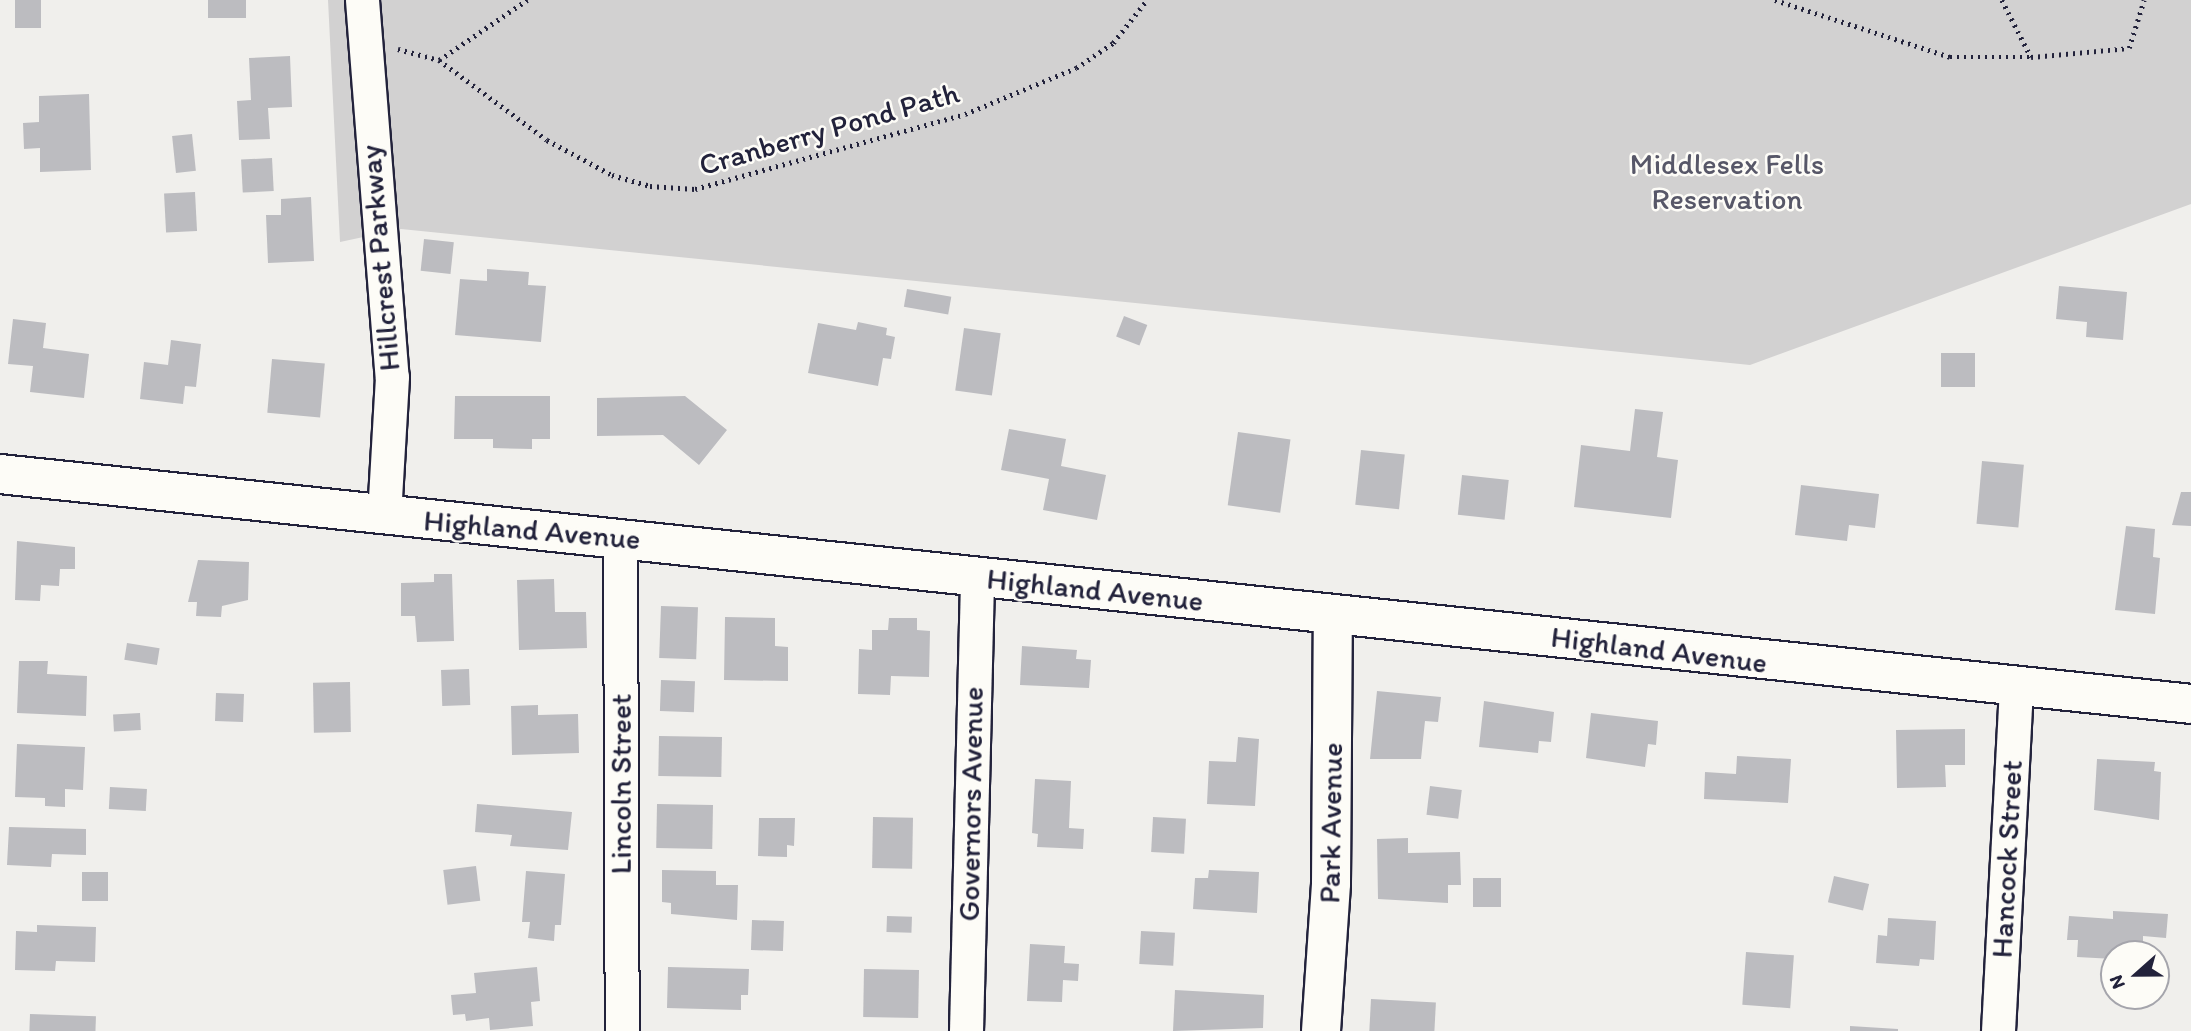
<!DOCTYPE html>
<html>
<head>
<meta charset="utf-8">
<style>
	body { margin:0 }
	#map { position:relative; width:2191px; height:1031px; overflow:hidden; background:#f0efec; font-family:Itim,sans-serif }
	div>[style] { position:absolute }
	[style*='--x'] { left:calc(var(--x)*1px); top:calc(var(--y)*1px); width:calc(var(--w)*1px); rotate:calc(var(--a)*1deg) }
	.green>* { inset:0; background:#d2d1d1 }
	.building>* { inset:0; background:#bcbcc0; transform-origin:0 0 }
	.path>* { height:4.5px; margin-top:-2.25px; transform-origin:0; background:repeating-linear-gradient(90deg,#22223b 0 2px,transparent 0 7px) }
	.roads { filter:drop-shadow(2px 0 #22223b) drop-shadow(-2px 0 #22223b) drop-shadow(0 2px #22223b) drop-shadow(0 -2px #22223b) }
	.minor>* { height:33px; margin:-16.5px; padding:0 16.5px; transform-origin:16.5px; border-radius:16.5px; background:#fdfcf7 }
	.tertiary>* { height:38px; margin:-19px; padding:0 19px; transform-origin:19px; border-radius:19px; background:#fdfcf7 }
	.secondary>* { height:38px; margin:-19px; padding:0 19px; transform-origin:19px; border-radius:19px; background:#fdfcf7 }
	span { translate:-50% -50%; white-space:nowrap; text-align:center; line-height:1.15; -webkit-text-stroke:5px #fdfcf7; paint-order:stroke }
	.street-label { font-size:30px; color:#22223b }
	.park-label { font-size:30px; color:#575768 }
	.north { position:absolute; left:2100px; top:940px; width:70px; height:70px; box-sizing:border-box; background:#fdfcf7; border:2px solid #a5a5ac; border-radius:50%; rotate:249deg; font-size:19px; font-weight:700; line-height:28px; text-align:center; color:#22223b }
	.north::after { content:''; display:block; margin:auto; width:24px; height:32px; background:#22223b; clip-path:polygon(50% 0,100% 100%,50% 72%,0 100%) }
</style>
</head>
<body>
<div id="map">
	<div class="green">
		<div style="clip-path:polygon(328px 0,2191px 0,2191px 204px,1750px 365px,401px 229px,340px 242px)"></div>
	</div>
	<div class="building">
		<div style="left:15px;top:0;width:26px;height:28px"></div>
		<div style="left:208px;top:0;width:38px;height:18px"></div>
		<div style="clip-path:polygon(290px 56px,292px 107px,268px 108px,270px 139px,239px 140px,237px 101px,251px 100px,249px 58px)"></div>
		<div style="clip-path:polygon(89px 94px,91px 170px,40px 172px,40px 148px,24px 149px,23px 123px,39px 122px,39px 96px)"></div>
		<div style="left:192px;top:134px;width:37px;height:20px;rotate:84deg"></div>
		<div style="left:272px;top:158px;width:33px;height:31px;rotate:87deg"></div>
		<div style="left:195px;top:192px;width:39px;height:31px;rotate:87deg"></div>
		<div style="clip-path:polygon(311px 197px,314px 261px,268px 263px,266px 215px,281px 215px,281px 199px)"></div>
		<div style="left:424px;top:239px;width:30px;height:32px;rotate:6deg"></div>
		<div style="clip-path:polygon(487px 269px,529px 272px,528px 285px,546px 286px,541px 342px,455px 335px,460px 279px,487px 281px)"></div>
		<div style="clip-path:polygon(2059px 286px,2127px 292px,2123px 340px,2086px 337px,2087px 322px,2056px 319px)"></div>
		<div style="left:907px;top:289px;width:45px;height:18px;rotate:10deg"></div>
		<div style="left:1124px;top:316px;width:25px;height:22px;rotate:21deg"></div>
		<div style="clip-path:polygon(13px 319px,46px 323px,43px 348px,89px 354px,84px 398px,30px 392px,33px 366px,8px 364px)"></div>
		<div style="clip-path:polygon(858px 322px,887px 328px,886px 335px,895px 337px,891px 359px,883px 358px,878px 386px,808px 373px,818px 323px,856px 330px)"></div>
		<div style="left:964px;top:328px;width:37px;height:63px;rotate:8deg"></div>
		<div style="clip-path:polygon(171px 340px,201px 344px,196px 387px,185px 386px,183px 404px,140px 399px,144px 362px,168px 365px)"></div>
		<div style="left:1975px;top:353px;width:34px;height:34px;rotate:90deg"></div>
		<div style="left:272px;top:359px;width:53px;height:54px;rotate:5deg"></div>
		<div style="clip-path:polygon(455px 396px,550px 396px,550px 439px,532px 439px,532px 449px,493px 448px,493px 439px,454px 439px)"></div>
		<div style="clip-path:polygon(685px 396px,727px 430px,699px 465px,663px 435px,597px 436px,597px 398px)"></div>
		<div style="clip-path:polygon(1635px 409px,1663px 412px,1657px 457px,1678px 460px,1671px 518px,1574px 507px,1581px 445px,1630px 451px)"></div>
		<div style="clip-path:polygon(1009px 429px,1066px 439px,1061px 466px,1106px 475px,1097px 520px,1043px 510px,1049px 479px,1001px 470px)"></div>
		<div style="left:1238px;top:432px;width:53px;height:74px;rotate:8deg"></div>
		<div style="left:1361px;top:450px;width:44px;height:55px;rotate:6deg"></div>
		<div style="left:1982px;top:461px;width:42px;height:63px;rotate:5deg"></div>
		<div style="left:1462px;top:475px;width:47px;height:40px;rotate:6deg"></div>
		<div style="clip-path:polygon(1801px 485px,1879px 494px,1875px 528px,1849px 525px,1847px 541px,1795px 535px)"></div>
		<div style="clip-path:polygon(2181px 492px,2191px 492px,2191px 526px,2172px 525px)"></div>
		<div style="clip-path:polygon(2126px 526px,2155px 529px,2153px 557px,2160px 558px,2155px 614px,2115px 610px)"></div>
		<div style="clip-path:polygon(17px 541px,75px 547px,75px 569px,60px 569px,59px 586px,41px 585px,40px 601px,15px 600px)"></div>
		<div style="clip-path:polygon(198px 560px,249px 562px,248px 600px,222px 606px,221px 617px,196px 616px,197px 602px,188px 602px)"></div>
		<div style="clip-path:polygon(434px 574px,452px 574px,454px 641px,417px 642px,415px 616px,401px 616px,401px 583px,434px 582px)"></div>
		<div style="clip-path:polygon(554px 579px,555px 612px,586px 612px,587px 648px,519px 650px,517px 580px)"></div>
		<div style="left:661px;top:606px;width:37px;height:52px;rotate:2deg"></div>
		<div style="clip-path:polygon(725px 617px,775px 618px,775px 646px,788px 647px,788px 681px,724px 680px)"></div>
		<div style="clip-path:polygon(889px 618px,917px 618px,917px 630px,930px 631px,929px 677px,891px 676px,890px 695px,858px 694px,859px 649px,872px 650px,872px 630px,888px 630px)"></div>
		<div style="left:127px;top:643px;width:33px;height:17px;rotate:9deg"></div>
		<div style="clip-path:polygon(1022px 646px,1077px 650px,1076px 659px,1091px 660px,1089px 688px,1020px 685px)"></div>
		<div style="clip-path:polygon(19px 661px,48px 661px,47px 674px,87px 676px,86px 716px,17px 713px)"></div>
		<div style="left:469px;top:669px;width:36px;height:28px;rotate:88deg"></div>
		<div style="left:661px;top:680px;width:34px;height:31px;rotate:2deg"></div>
		<div style="left:350px;top:682px;width:50px;height:37px;rotate:89deg"></div>
		<div style="clip-path:polygon(1377px 691px,1441px 697px,1438px 722px,1425px 721px,1421px 759px,1370px 759px)"></div>
		<div style="left:216px;top:693px;width:28px;height:28px;rotate:2deg"></div>
		<div style="clip-path:polygon(1484px 701px,1554px 712px,1551px 742px,1539px 741px,1538px 753px,1479px 747px)"></div>
		<div style="clip-path:polygon(538px 705px,538px 715px,578px 714px,579px 753px,512px 755px,511px 706px)"></div>
		<div style="left:140px;top:713px;width:17px;height:27px;rotate:87deg"></div>
		<div style="clip-path:polygon(1591px 713px,1658px 721px,1656px 745px,1648px 744px,1645px 767px,1586px 758px)"></div>
		<div style="clip-path:polygon(1965px 729px,1965px 765px,1945px 765px,1946px 787px,1897px 788px,1896px 730px)"></div>
		<div style="left:659px;top:736px;width:63px;height:40px;rotate:1deg"></div>
		<div style="clip-path:polygon(1238px 737px,1259px 739px,1255px 806px,1207px 804px,1209px 761px,1236px 762px)"></div>
		<div style="clip-path:polygon(17px 744px,85px 747px,83px 790px,65px 789px,65px 807px,45px 806px,45px 798px,15px 797px)"></div>
		<div style="clip-path:polygon(1737px 756px,1791px 759px,1788px 803px,1704px 799px,1705px 772px,1736px 774px)"></div>
		<div style="clip-path:polygon(2097px 759px,2155px 762px,2154px 771px,2161px 772px,2159px 820px,2094px 810px)"></div>
		<div style="clip-path:polygon(1035px 779px,1071px 781px,1069px 828px,1084px 829px,1083px 849px,1037px 847px,1038px 834px,1032px 833px)"></div>
		<div style="left:1430px;top:786px;width:32px;height:29px;rotate:7deg"></div>
		<div style="left:110px;top:787px;width:37px;height:22px;rotate:3deg"></div>
		<div style="clip-path:polygon(477px 804px,572px 812px,568px 850px,510px 846px,512px 835px,475px 832px)"></div>
		<div style="left:657px;top:804px;width:56px;height:44px;rotate:1deg"></div>
		<div style="left:873px;top:817px;width:40px;height:51px;rotate:1deg"></div>
		<div style="left:1153px;top:817px;width:33px;height:35px;rotate:3deg"></div>
		<div style="clip-path:polygon(759px 818px,795px 818px,794px 846px,787px 845px,787px 857px,758px 856px)"></div>
		<div style="clip-path:polygon(9px 827px,86px 829px,86px 855px,52px 854px,51px 867px,7px 865px)"></div>
		<div style="clip-path:polygon(1408px 838px,1408px 853px,1460px 852px,1461px 885px,1448px 885px,1448px 903px,1378px 899px,1377px 839px)"></div>
		<div style="left:476px;top:866px;width:35px;height:33px;rotate:83deg"></div>
		<div style="clip-path:polygon(662px 870px,716px 871px,716px 885px,738px 885px,737px 920px,671px 914px,671px 903px,662px 902px)"></div>
		<div style="clip-path:polygon(1209px 870px,1259px 872px,1257px 913px,1193px 909px,1195px 878px,1208px 878px)"></div>
		<div style="clip-path:polygon(526px 871px,565px 874px,561px 925px,555px 925px,554px 941px,528px 938px,530px 922px,522px 922px)"></div>
		<div style="left:82px;top:872px;width:26px;height:29px"></div>
		<div style="left:1834px;top:876px;width:36px;height:27px;rotate:13deg"></div>
		<div style="left:1473px;top:878px;width:28px;height:29px"></div>
		<div style="clip-path:polygon(2113px 911px,2168px 914px,2166px 938px,2143px 936px,2143px 947px,2122px 945px,2114px 959px,2077px 957px,2078px 940px,2067px 940px,2069px 916px,2113px 919px)"></div>
		<div style="left:887px;top:916px;width:25px;height:16px;rotate:2deg"></div>
		<div style="clip-path:polygon(1888px 918px,1936px 921px,1934px 960px,1920px 959px,1919px 966px,1876px 963px,1878px 935px,1887px 936px)"></div>
		<div style="left:752px;top:920px;width:32px;height:30px;rotate:2deg"></div>
		<div style="clip-path:polygon(37px 925px,96px 927px,95px 962px,56px 961px,55px 971px,15px 970px,16px 931px,37px 932px)"></div>
		<div style="left:1141px;top:931px;width:34px;height:33px;rotate:3deg"></div>
		<div style="clip-path:polygon(1030px 944px,1065px 946px,1064px 963px,1079px 964px,1078px 981px,1063px 980px,1062px 1002px,1027px 1001px)"></div>
		<div style="left:1746px;top:952px;width:48px;height:53px;rotate:4deg"></div>
		<div style="clip-path:polygon(537px 967px,540px 1001px,531px 1002px,533px 1026px,490px 1030px,489px 1018px,466px 1021px,465px 1014px,453px 1015px,451px 995px,476px 993px,474px 973px)"></div>
		<div style="clip-path:polygon(668px 967px,749px 969px,748px 995px,741px 995px,741px 1010px,667px 1008px)"></div>
		<div style="left:864px;top:969px;width:55px;height:48px;rotate:1deg"></div>
		<div style="clip-path:polygon(1175px 990px,1264px 995px,1263px 1028px,1173px 1031px)"></div>
		<div style="left:1371px;top:999px;width:65px;height:32px;rotate:3deg"></div>
		<div style="left:30px;top:1014px;width:66px;height:17px;rotate:2deg"></div>
		<div style="clip-path:polygon(1850px 1026px,1898px 1029px,1898px 1031px,1850px 1031px)"></div>
	</div>
	<div class="path">
		<div style="--x:1775;--y:0;--w:184;--a:18"></div>
		<div style="--x:1950;--y:57;--w:81;--a:0"></div>
		<div style="--x:2002;--y:0;--w:64;--a:63"></div>
		<div style="--x:2031;--y:57;--w:98;--a:-5.2"></div>
		<div style="--x:2129;--y:48;--w:50;--a:-72.6"></div>
		<div style="--x:398;--y:49;--w:42;--a:15"></div>
		<div style="--x:439;--y:60;--w:134;--a:36.5"></div>
		<div style="--x:547;--y:140;--w:74;--a:28.3"></div>
		<div style="--x:612;--y:175;--w:40;--a:16"></div>
		<div style="--x:650;--y:186;--w:45;--a:3.8"></div>
		<div style="--x:695;--y:189;--w:280;--a:-15.5"></div>
		<div style="--x:965;--y:114;--w:120;--a:-22.5"></div>
		<div style="--x:1076;--y:68;--w:45;--a:-34"></div>
		<div style="--x:1113;--y:43;--w:55;--a:-51.7"></div>
		<div style="--x:439;--y:60;--w:107;--a:-34.3"></div>
	</div>
	<div class="roads">
		<div class="minor">
			<div style="--x:362;--y:0;--w:378;--a:85.5"></div>
			<div style="--x:392;--y:377;--w:139;--a:93.3"></div>
			<div style="--x:620;--y:538;--w:493;--a:89.8"></div>
			<div style="--x:966;--y:1031;--w:454;--a:-88.6"></div>
			<div style="--x:1998;--y:1031;--w:344;--a:-87"></div>
		</div>
		<div class="tertiary">
			<div style="--x:1321;--y:1031;--w:148;--a:-86.1"></div>
			<div style="--x:1331;--y:883;--w:269;--a:-89.6"></div>
		</div>
		<div class="secondary">
			<div style="--x:0;--y:474;--w:2203;--a:5.99"></div>
		</div>
	</div>
	<div class="street-label">
		<span style="left:829px;top:129px;rotate:-16deg">Cranberry Pond Path</span>
		<span style="left:380px;top:258px;rotate:-95deg">Hillcrest Parkway</span>
		<span style="left:532px;top:530px;rotate:5deg">Highland Avenue</span>
		<span style="left:1095px;top:590px;rotate:6deg">Highland Avenue</span>
		<span style="left:1659px;top:650px;rotate:7deg">Highland Avenue</span>
		<span style="left:621px;top:784px;rotate:-90deg">Lincoln Street</span>
		<span style="left:971px;top:804px;rotate:-89deg">Governors Avenue</span>
		<span style="left:1331px;top:823px;rotate:-89deg">Park Avenue</span>
		<span style="left:2007px;top:859px;rotate:-87deg">Hancock Street</span>
	</div>
	<div class="park-label">
		<span style="left:1727px;top:181px">Middlesex Fells<br>Reservation</span>
	</div>
	<div class="north">N</div>
</div>
</body>
</html>
